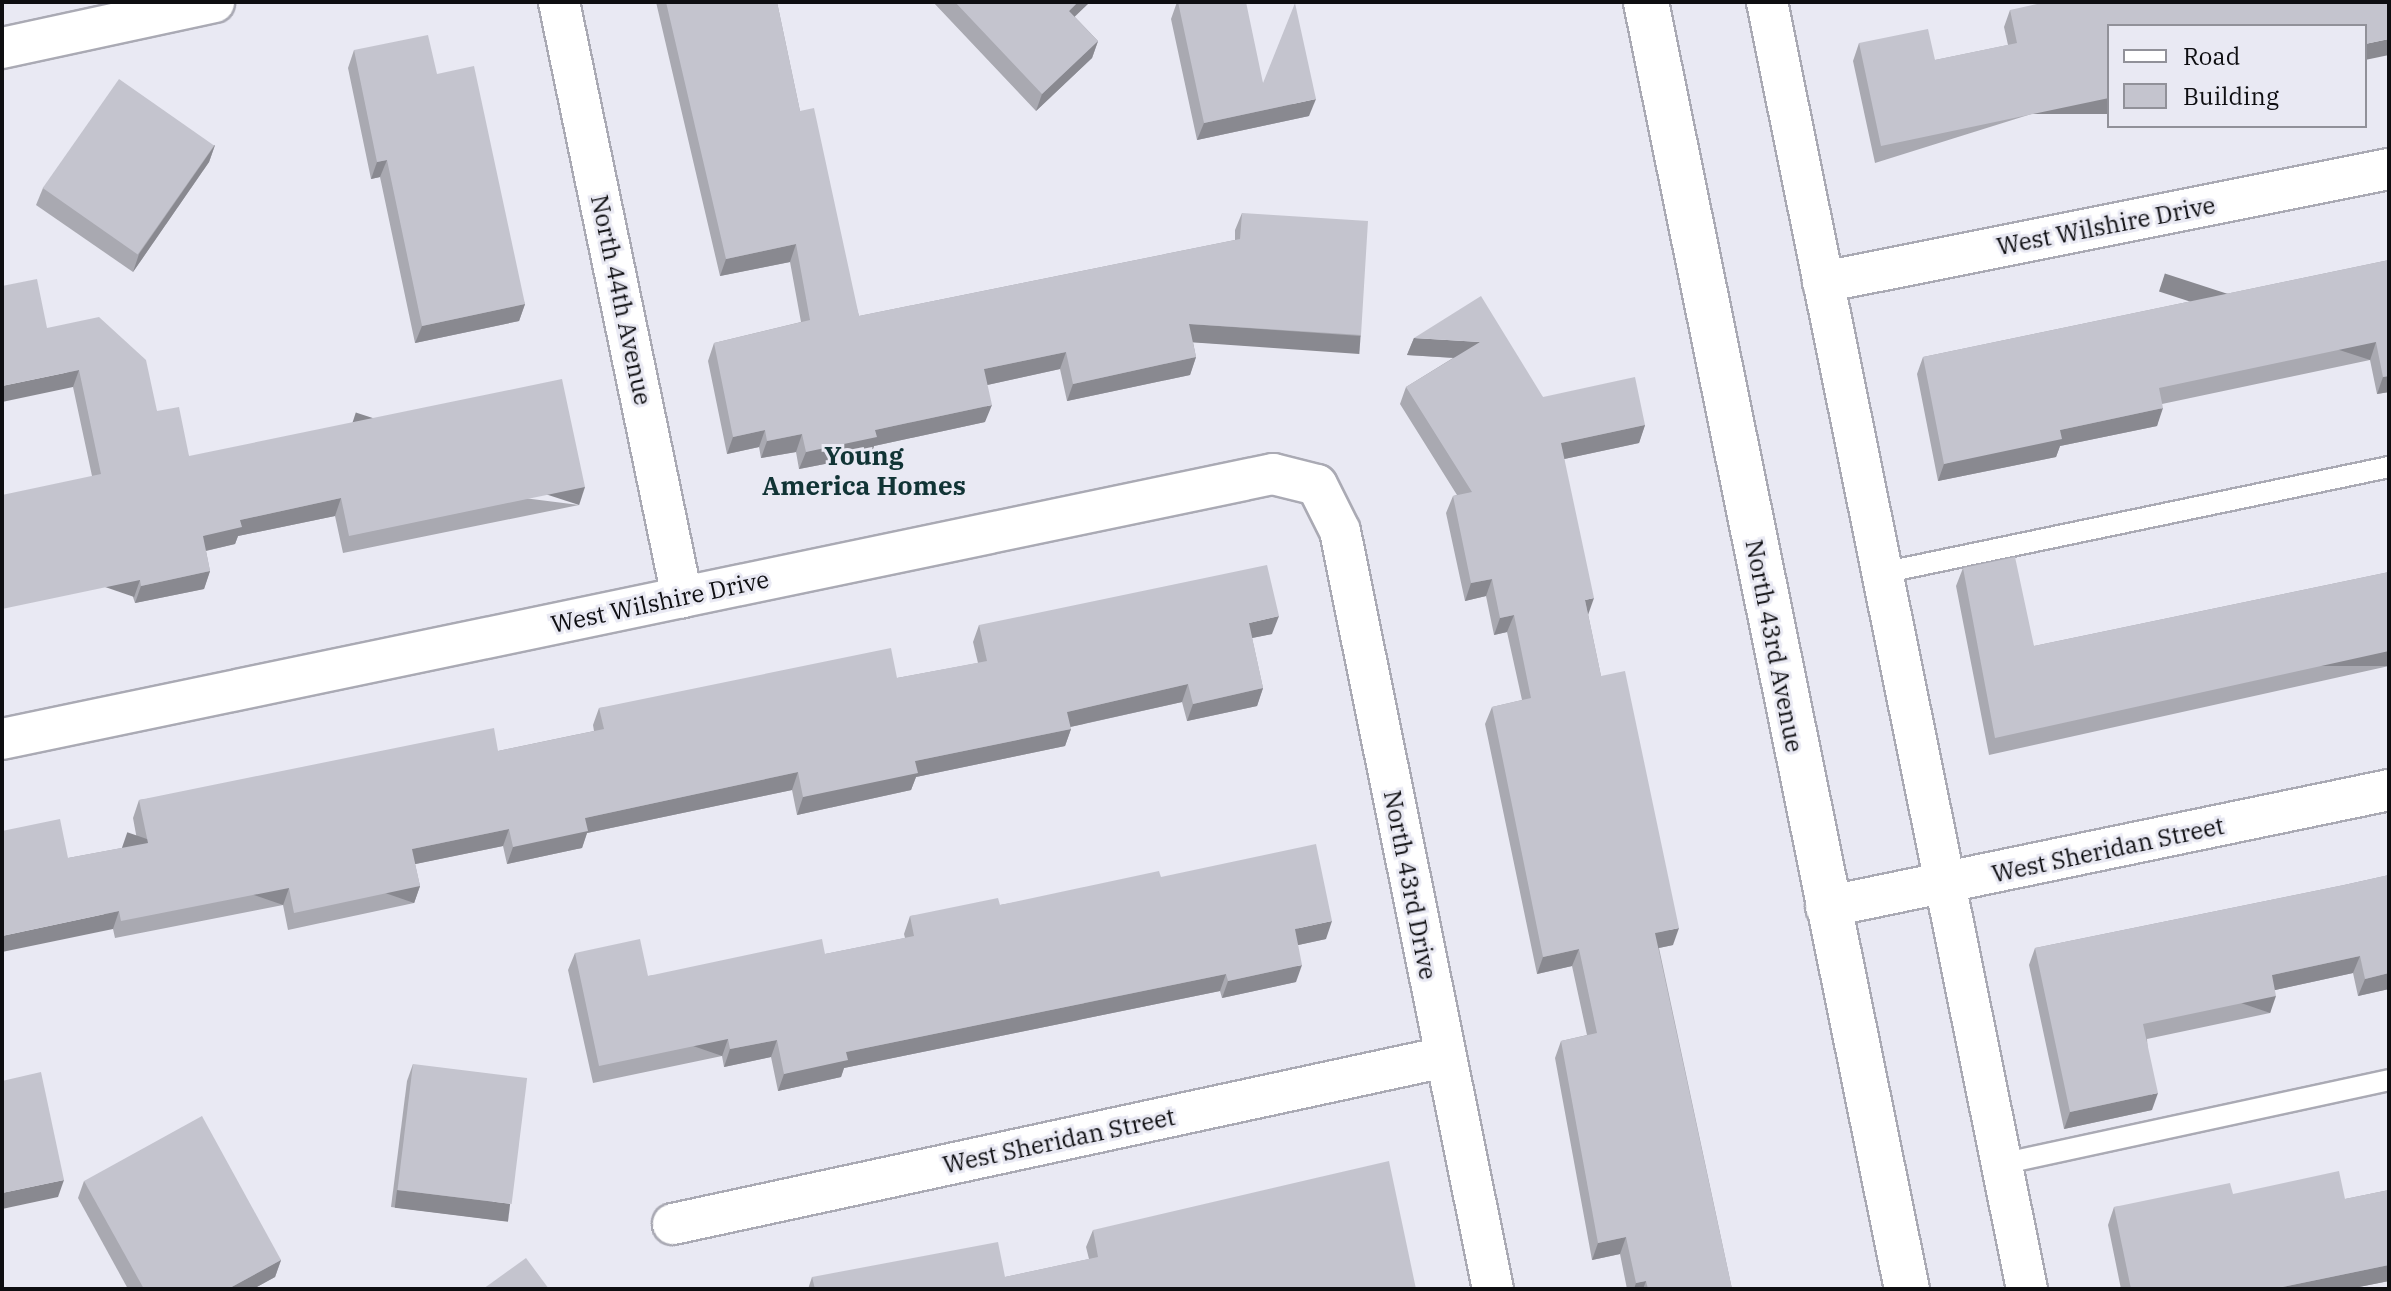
<!DOCTYPE html>
<html>
<head>
<meta charset="utf-8">
<style>
	body { margin:0 }
	#map { position:relative; width:2391px; height:1291px; overflow:hidden; background:#e9e9f3; font-family:"IBM Plex Serif",serif }
	div>[style] { position:absolute }
	[style*='--x'] { left:calc(var(--x)*1px); top:calc(var(--y)*1px); width:calc(var(--w)*1px); rotate:calc(var(--a)*1deg) }
	.roads { filter:drop-shadow(2px 0 #aaaab4) drop-shadow(-2px 0 #aaaab4) drop-shadow(0 2px #aaaab4) drop-shadow(0 -2px #aaaab4) }
	.lane>* { height:20px; margin:-10px; padding:0 10px; transform-origin:10px; border-radius:10px; background:#fff }
	.street>* { height:40px; margin:-20px; padding:0 20px; transform-origin:20px; border-radius:20px; background:#fff }
	.secondary>* { height:44px; margin:-22px; padding:0 22px; transform-origin:22px; border-radius:22px; background:#fff }
	.wall>* { inset:0; background:#a9a9b1 }
	.shaded-wall>* { inset:0; background:#898990; transform-origin:0 0 }
	.building>* { inset:0; background:#c4c4ce; transform-origin:0 0 }
	span { translate:-50% -50%; white-space:nowrap; text-align:center; line-height:1.15; -webkit-text-stroke:6px #e9e9f3; paint-order:stroke }
	.street-label { font-size:24px; color:#0e0e11 }
	.neighbourhood-label { font-size:26px; color:#113435; font-weight:700 }
	.frame { position:absolute; inset:0; border:4px solid #0e0e11; pointer-events:none }
	.legend { position:absolute; left:2107px; top:24px; width:260px; height:104px; box-sizing:border-box; background:#e9e9f3; border:2px solid #919199; margin:0; padding:10px 14px; list-style:none; font-size:24px; color:#0e0e11 }
	.legend li { display:flex; align-items:center; gap:16px; height:40px }
	.legend b { width:40px; border:2px solid #919199 }
</style>
</head>
<body>
<div id="map">
	<div class="roads">
		<div class="lane">
			<div style="--x:1882;--y:573;--w:518;--a:-11.81"></div>
			<div style="--x:2001;--y:1164;--w:397;--a:-12.2"></div>
		</div>
		<div class="street">
			<div style="--x:559;--y:2;--w:608;--a:78.32"></div>
			<div style="--x:1767;--y:2;--w:1313;--a:78.58"></div>
			<div style="--x:2;--y:48;--w:217;--a:-12.2"></div>
			<div style="--x:1823;--y:282;--w:577;--a:-11.29"></div>
			<div style="--x:2;--y:739;--w:1298;--a:-11.78"></div>
			<div style="--x:1273;--y:474;--w:45;--a:14"></div>
			<div style="--x:1317;--y:485;--w:51;--a:63.4"></div>
			<div style="--x:1340;--y:531;--w:773;--a:78.59"></div>
			<div style="--x:1826;--y:907;--w:575;--a:-11.74"></div>
			<div style="--x:673;--y:1224;--w:790;--a:-12.21"></div>
		</div>
		<div class="secondary">
			<div style="--x:1646;--y:2;--w:1313;--a:78.54"></div>
		</div>
	</div>
	<div class="wall">
		<div style="clip-path:polygon(656px 2px,777px 2px,800px 111px,859px 316px,1235px 240px,1235px 230px,1242px 213px,1361px 335px,1354px 352px,1193px 342px,1196px 357px,1190px 375px,1067px 401px,1060px 369px,987px 385px,985px 422px,874px 446px,871px 455px,799px 469px,796px 452px,761px 458px,759px 447px,727px 454px,708px 361px,714px 343px,801px 322px,790px 262px,720px 276px)"></div>
		<div style="clip-path:polygon(933px 2px,1090px 2px,1074px 16px,1098px 41px,1092px 58px,1036px 111px)"></div>
		<div style="clip-path:polygon(1177px 2px,1263px 83px,1309px 116px,1197px 140px,1171px 19px)"></div>
		<div style="clip-path:polygon(2389px 2px,1875px 163px,1853px 61px,1859px 43px,1935px 60px,2008px 45px,2004px 27px,2010px 10px)"></div>
		<div style="clip-path:polygon(354px 50px,437px 74px,525px 304px,519px 321px,415px 343px,380px 177px,371px 179px,348px 68px)"></div>
		<div style="clip-path:polygon(215px 145px,209px 162px,133px 272px,36px 205px,43px 188px)"></div>
		<div style="clip-path:polygon(2389px 260px,2389px 392px,2377px 394px,2370px 360px,2162px 404px,2157px 426px,2060px 446px,2056px 457px,1938px 481px,1917px 374px,1923px 357px)"></div>
		<div style="clip-path:polygon(47px 328px,157px 411px,189px 456px,579px 505px,343px 553px,335px 516px,238px 536px,235px 544px,206px 551px,210px 571px,204px 589px,135px 603px,92px 476px,73px 387px)"></div>
		<div style="clip-path:polygon(1414px 338px,1543px 397px,1645px 425px,1639px 443px,1564px 459px,1588px 614px,1601px 676px,1673px 945px,1659px 948px,1732px 1289px,1627px 1289px,1620px 1254px,1592px 1260px,1555px 1058px,1561px 1041px,1587px 1035px,1572px 966px,1537px 974px,1485px 724px,1492px 707px,1522px 700px,1507px 632px,1494px 635px,1486px 596px,1465px 601px,1446px 513px,1453px 496px,1457px 495px,1400px 404px,1406px 387px,1453px 358px,1407px 355px)"></div>
		<div style="clip-path:polygon(1963px 568px,2034px 646px,2389px 572px,2389px 666px,1989px 755px,1956px 586px)"></div>
		<div style="clip-path:polygon(979px 625px,1272px 634px,1252px 638px,1263px 688px,1257px 706px,1187px 721px,1182px 702px,1070px 727px,1071px 729px,1065px 746px,916px 777px,911px 790px,797px 815px,792px 790px,587px 833px,582px 848px,507px 864px,503px 846px,415px 864px,420px 886px,414px 903px,288px 930px,283px 905px,115px 938px,113px 929px,68px 858px,138px 845px,133px 818px,139px 800px,498px 751px,594px 731px,593px 725px,599px 708px,897px 678px,978px 663px,973px 642px)"></div>
		<div style="clip-path:polygon(2389px 875px,2389px 989px,2358px 996px,2353px 973px,2275px 990px,2270px 1013px,2147px 1039px,2152px 1110px,2064px 1129px,2029px 965px,2035px 948px,2344px 885px)"></div>
		<div style="clip-path:polygon(1161px 877px,1326px 939px,1298px 945px,1296px 982px,1222px 998px,1220px 991px,844px 1068px,841px 1077px,778px 1091px,771px 1057px,724px 1067px,722px 1056px,593px 1083px,568px 970px,575px 953px,648px 976px,825px 954px,905px 938px,904px 934px,910px 916px,1000px 905px)"></div>
		<div style="clip-path:polygon(413px 1064px,504px 1221px,391px 1207px,407px 1081px)"></div>
		<div style="clip-path:polygon(84px 1181px,281px 1260px,275px 1277px,253px 1289px,128px 1289px,78px 1198px)"></div>
		<div style="clip-path:polygon(2389px 1190px,2389px 1281px,2349px 1289px,2121px 1289px,2108px 1225px,2114px 1207px,2233px 1194px,2345px 1199px)"></div>
		<div style="clip-path:polygon(1093px 1230px,1416px 1289px,808px 1289px,812px 1277px,1005px 1277px,1089px 1259px,1086px 1247px)"></div>
	</div>
	<div class="shaded-wall">
		<div style="clip-path:polygon(1078px 2px,1090px 2px,1063px 28px,1069px 11px)"></div>
		<div style="clip-path:polygon(2389px 39px,2389px 55px,2365px 60px,2365px 44px)"></div>
		<div style="clip-path:polygon(1098px 41px,1092px 58px,1036px 111px,1042px 94px)"></div>
		<div style="left:2109px;top:98px;width:16px;height:233px;rotate:90deg"></div>
		<div style="clip-path:polygon(1316px 99px,1309px 116px,1197px 140px,1204px 123px)"></div>
		<div style="clip-path:polygon(215px 145px,209px 162px,133px 272px,139px 254px)"></div>
		<div style="clip-path:polygon(387px 160px,380px 177px,371px 179px,377px 162px)"></div>
		<div style="clip-path:polygon(796px 244px,790px 262px,720px 276px,726px 259px)"></div>
		<div style="clip-path:polygon(525px 304px,519px 321px,415px 343px,422px 326px)"></div>
		<div style="left:1189px;top:324px;width:172px;height:18px;rotate:4deg"></div>
		<div style="clip-path:polygon(1414px 338px,1480px 342px,1474px 359px,1407px 355px)"></div>
		<div style="left:2376px;top:342px;width:19px;height:222px;rotate:108deg"></div>
		<div style="clip-path:polygon(1066px 352px,1060px 369px,978px 387px,984px 369px)"></div>
		<div style="clip-path:polygon(1196px 357px,1190px 375px,1067px 401px,1073px 384px)"></div>
		<div style="clip-path:polygon(79px 370px,73px 387px,2px 402px,2px 386px)"></div>
		<div style="clip-path:polygon(2389px 376px,2389px 392px,2377px 394px,2383px 377px)"></div>
		<div style="clip-path:polygon(992px 405px,985px 422px,874px 446px,871px 455px,799px 469px,806px 452px,875px 430px)"></div>
		<div style="clip-path:polygon(2163px 408px,2157px 426px,2060px 446px,2056px 457px,1938px 481px,1944px 464px,2060px 430px)"></div>
		<div style="clip-path:polygon(1645px 425px,1639px 443px,1555px 461px,1561px 443px)"></div>
		<div style="clip-path:polygon(765px 430px,759px 447px,727px 454px,733px 437px)"></div>
		<div style="clip-path:polygon(802px 434px,796px 452px,761px 458px,767px 441px)"></div>
		<div style="left:585px;top:487px;width:19px;height:241px;rotate:108deg"></div>
		<div style="clip-path:polygon(341px 498px,335px 516px,238px 536px,235px 544px,196px 553px,203px 536px,240px 520px)"></div>
		<div style="clip-path:polygon(210px 571px,204px 589px,135px 603px,141px 586px)"></div>
		<div style="clip-path:polygon(1492px 579px,1486px 596px,1465px 601px,1471px 583px)"></div>
		<div style="left:140px;top:580px;width:18px;height:141px;rotate:109deg"></div>
		<div style="clip-path:polygon(1594px 598px,1588px 615px,1585px 600px)"></div>
		<div style="clip-path:polygon(1514px 615px,1507px 632px,1494px 635px,1500px 618px)"></div>
		<div style="clip-path:polygon(1279px 616px,1272px 634px,1242px 640px,1249px 623px)"></div>
		<div style="left:2389px;top:651px;width:15px;height:403px;rotate:90deg"></div>
		<div style="clip-path:polygon(1188px 684px,1182px 702px,1061px 729px,1067px 712px)"></div>
		<div style="clip-path:polygon(1263px 688px,1257px 706px,1187px 721px,1193px 704px)"></div>
		<div style="clip-path:polygon(1071px 729px,1065px 746px,916px 777px,911px 790px,797px 815px,803px 797px,915px 761px)"></div>
		<div style="clip-path:polygon(798px 772px,792px 790px,587px 833px,582px 848px,507px 864px,513px 847px,585px 818px)"></div>
		<div style="clip-path:polygon(509px 829px,503px 846px,406px 866px,412px 849px)"></div>
		<div style="left:420px;top:886px;width:18px;height:129px;rotate:109deg"></div>
		<div style="left:289px;top:888px;width:18px;height:171px;rotate:109deg"></div>
		<div style="clip-path:polygon(119px 911px,113px 929px,2px 952px,2px 936px)"></div>
		<div style="clip-path:polygon(1332px 921px,1326px 939px,1289px 947px,1295px 929px)"></div>
		<div style="clip-path:polygon(1679px 928px,1673px 945px,1649px 950px,1655px 933px)"></div>
		<div style="clip-path:polygon(1579px 949px,1572px 966px,1537px 974px,1543px 957px)"></div>
		<div style="clip-path:polygon(2360px 956px,2353px 973px,2266px 992px,2272px 975px)"></div>
		<div style="clip-path:polygon(1302px 965px,1296px 982px,1222px 998px,1228px 981px)"></div>
		<div style="clip-path:polygon(2389px 973px,2389px 989px,2358px 996px,2365px 979px)"></div>
		<div style="clip-path:polygon(1226px 974px,1220px 991px,844px 1068px,841px 1077px,778px 1091px,784px 1074px,846px 1052px)"></div>
		<div style="left:2276px;top:996px;width:18px;height:136px;rotate:109deg"></div>
		<div style="left:728px;top:1039px;width:18px;height:132px;rotate:109deg"></div>
		<div style="clip-path:polygon(777px 1040px,771px 1057px,724px 1067px,730px 1049px)"></div>
		<div style="clip-path:polygon(2158px 1093px,2152px 1110px,2064px 1129px,2070px 1112px)"></div>
		<div style="clip-path:polygon(64px 1180px,58px 1197px,2px 1209px,2px 1193px)"></div>
		<div style="left:397px;top:1190px;width:114px;height:18px;rotate:7deg"></div>
		<div style="clip-path:polygon(1626px 1237px,1620px 1254px,1592px 1260px,1598px 1243px)"></div>
		<div style="clip-path:polygon(281px 1260px,275px 1277px,253px 1289px,228px 1289px)"></div>
		<div style="clip-path:polygon(2389px 1265px,2389px 1281px,2349px 1289px,2273px 1289px)"></div>
		<div style="clip-path:polygon(1646px 1281px,1643px 1289px,1634px 1289px,1636px 1283px)"></div>
	</div>
	<div class="building">
		<div style="clip-path:polygon(666px 2px,777px 2px,800px 111px,814px 108px,859px 316px,1240px 239px,1242px 213px,1368px 221px,1361px 335px,1189px 324px,1196px 357px,1073px 384px,1066px 352px,984px 369px,992px 405px,875px 430px,877px 437px,806px 452px,802px 434px,767px 441px,765px 430px,733px 437px,714px 343px,810px 320px,796px 244px,726px 259px)"></div>
		<div style="clip-path:polygon(955px 2px,1078px 2px,1069px 11px,1098px 41px,1042px 94px)"></div>
		<div style="clip-path:polygon(1178px 2px,1246px 2px,1263px 83px,1295px 3px,1316px 99px,1204px 123px)"></div>
		<div style="clip-path:polygon(2046px 2px,2389px 2px,2389px 39px,2365px 44px,2365px 26px,2109px 26px,2109px 98px,1881px 146px,1859px 43px,1928px 29px,1935px 60px,2017px 43px,2010px 10px)"></div>
		<div style="clip-path:polygon(428px 35px,437px 74px,474px 66px,525px 304px,422px 326px,387px 160px,377px 162px,354px 50px)"></div>
		<div style="left:119px;top:79px;width:116px;height:133px;rotate:35deg"></div>
		<div style="clip-path:polygon(2389px 260px,2389px 376px,2383px 377px,2376px 342px,2159px 388px,2163px 408px,2060px 430px,2062px 439px,1944px 464px,1923px 357px)"></div>
		<div style="clip-path:polygon(37px 279px,47px 328px,99px 317px,146px 360px,157px 411px,179px 407px,189px 456px,562px 379px,585px 487px,349px 536px,341px 498px,240px 520px,242px 527px,203px 536px,210px 571px,141px 586px,140px 580px,2px 609px,2px 495px,101px 474px,79px 370px,2px 386px,2px 286px)"></div>
		<div style="clip-path:polygon(1481px 296px,1543px 397px,1635px 377px,1645px 425px,1561px 443px,1594px 598px,1585px 600px,1601px 676px,1625px 671px,1679px 928px,1655px 933px,1732px 1289px,1648px 1289px,1646px 1281px,1636px 1283px,1626px 1237px,1598px 1243px,1561px 1041px,1597px 1033px,1579px 949px,1543px 957px,1492px 707px,1531px 698px,1514px 615px,1500px 618px,1492px 579px,1471px 583px,1453px 496px,1472px 492px,1406px 387px,1480px 342px,1414px 338px)"></div>
		<div style="clip-path:polygon(2015px 557px,2034px 646px,2389px 572px,2389px 651px,1995px 738px,1963px 568px)"></div>
		<div style="clip-path:polygon(1267px 565px,1279px 616px,1249px 623px,1263px 688px,1193px 704px,1188px 684px,1067px 712px,1071px 729px,915px 761px,918px 773px,803px 797px,798px 772px,585px 818px,588px 831px,513px 847px,509px 829px,412px 849px,420px 886px,294px 913px,289px 888px,121px 921px,119px 911px,2px 936px,2px 831px,60px 819px,68px 858px,148px 843px,139px 800px,494px 728px,498px 751px,604px 729px,599px 708px,891px 648px,897px 678px,987px 661px,979px 625px)"></div>
		<div style="clip-path:polygon(1316px 844px,1332px 921px,1295px 929px,1302px 965px,1228px 981px,1226px 974px,846px 1052px,848px 1060px,784px 1074px,777px 1040px,730px 1049px,728px 1039px,599px 1066px,575px 953px,640px 939px,648px 976px,822px 939px,825px 954px,914px 936px,910px 916px,998px 898px,1000px 905px,1159px 871px,1161px 877px)"></div>
		<div style="clip-path:polygon(2389px 875px,2389px 973px,2365px 979px,2360px 956px,2272px 975px,2276px 996px,2143px 1024px,2158px 1093px,2070px 1112px,2035px 948px,2344px 885px)"></div>
		<div style="left:413px;top:1064px;width:115px;height:127px;rotate:7deg"></div>
		<div style="clip-path:polygon(41px 1072px,64px 1180px,2px 1193px,2px 1081px)"></div>
		<div style="clip-path:polygon(202px 1116px,281px 1260px,228px 1289px,144px 1289px,84px 1181px)"></div>
		<div style="clip-path:polygon(1389px 1161px,1416px 1289px,815px 1289px,812px 1277px,998px 1242px,1005px 1277px,1098px 1257px,1093px 1230px)"></div>
		<div style="clip-path:polygon(2339px 1171px,2345px 1199px,2389px 1190px,2389px 1265px,2273px 1289px,2131px 1289px,2114px 1207px,2230px 1183px,2233px 1194px)"></div>
		<div style="clip-path:polygon(526px 1258px,549px 1289px,483px 1289px)"></div>
	</div>
	<div class="street-label">
		<span style="left:2106px;top:226px;rotate:-11deg">West Wilshire Drive</span>
		<span style="left:621px;top:300px;rotate:78deg">North 44th Avenue</span>
		<span style="left:660px;top:602px;rotate:-12deg">West Wilshire Drive</span>
		<span style="left:1774px;top:646px;rotate:79deg">North 43rd Avenue</span>
		<span style="left:2108px;top:850px;rotate:-12deg">West Sheridan Street</span>
		<span style="left:1410px;top:885px;rotate:79deg">North 43rd Drive</span>
		<span style="left:1059px;top:1141px;rotate:-12deg">West Sheridan Street</span>
	</div>
	<div class="neighbourhood-label">
		<span style="left:864px;top:471px">Young<br>America Homes</span>
	</div>
	<div class="frame"></div>
	<ul class="legend">
	<li><b style="height:10px;background:#fff"></b>Road</li>
	<li><b style="height:22px;background:#c4c4ce"></b>Building</li>
	</ul>
</div>
</body>
</html>
